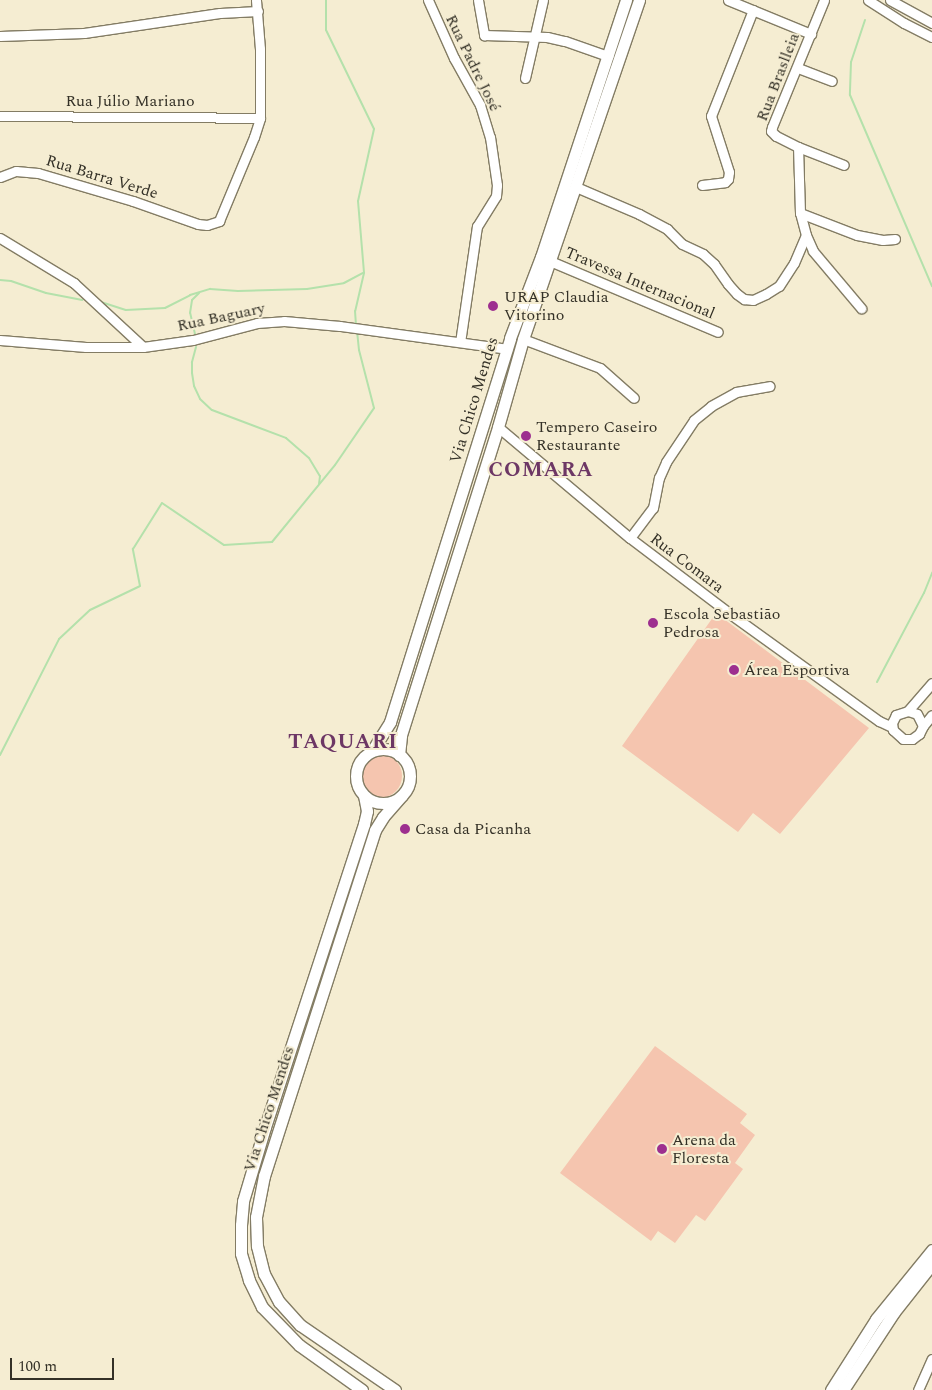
<!DOCTYPE html>
<html>
<head>
<meta charset="utf-8">
<style>
	body { margin:0 }
	#map { position:relative; width:932px; height:1390px; overflow:hidden; background:#f5edd2; font-family:Spectral,serif }
	div>[style] { position:absolute }
	[style*='--x'] { left:calc(var(--x)*1px); top:calc(var(--y)*1px); width:calc(var(--w)*1px); rotate:calc(var(--a)*1deg) }
	.green>* { inset:0; background:#f5c5af }
	.round { border-radius:50% }
	.stream>* { height:2px; margin:-1px; padding:0 1px; transform-origin:1px; border-radius:1px; background:#b4e1ab }
	.roads { filter:drop-shadow(1px 0 #837c64) drop-shadow(-1px 0 #837c64) drop-shadow(0 1px #837c64) drop-shadow(0 -1px #837c64) }
	.minor>* { height:9px; margin:-4.5px; padding:0 4.5px; transform-origin:4.5px; border-radius:4.5px; background:#fff }
	.major>* { height:11px; margin:-5.5px; padding:0 5.5px; transform-origin:5.5px; border-radius:5.5px; background:#fff }
	.major>.ring { margin:-5.5px; padding:0; box-sizing:content-box; background:none; border:11px solid #fff; border-radius:50% }
	.dots>* { width:14px; height:14px; translate:-50% -50%; box-sizing:border-box; border:2px solid #f5edd2; border-radius:50% }
	span { translate:-50% -50%; white-space:nowrap; text-align:center; line-height:1.15; -webkit-text-stroke:4px #f5edd2; paint-order:stroke }
	.street-label { font-size:16px; color:#343127 }
	.poi-label { font-size:16px; color:#343127 }
	.left { translate:0 -50%; text-align:left }
	.district-label { font-size:21px; color:#6d3765; font-weight:700; letter-spacing:1px }
	.scale { position:absolute; left:10px; top:1358px; width:104px; height:22px; box-sizing:border-box; border:2px solid #343127; border-top:0; padding-left:6px; font-size:15px; line-height:18px; white-space:nowrap; color:#343127; -webkit-text-stroke:4px #f5edd2; paint-order:stroke }
</style>
</head>
<body>
<div id="map">
	<div class="green">
		<div style="clip-path:polygon(716px 613px,869px 728px,780px 834px,753px 813px,738px 832px,622px 746px)"></div>
		<div class="round" style="left:358px;top:754px;width:44px;height:44px"></div>
		<div style="clip-path:polygon(655px 1046px,747px 1114px,740px 1123px,755px 1135px,735px 1163px,743px 1169px,705px 1221px,696px 1215px,675px 1243px,658px 1231px,651px 1241px,560px 1173px)"></div>
	</div>
	<div class="stream">
		<div style="--x:326;--y:0;--w:30;--a:90"></div>
		<div style="--x:326;--y:30;--w:110;--a:64.1"></div>
		<div style="--x:374;--y:129;--w:74;--a:102.5"></div>
		<div style="--x:358;--y:201;--w:72;--a:85.2"></div>
		<div style="--x:364;--y:273;--w:39;--a:103"></div>
		<div style="--x:355;--y:311;--w:15;--a:86"></div>
		<div style="--x:865;--y:20;--w:44;--a:108.4"></div>
		<div style="--x:851;--y:62;--w:33;--a:92"></div>
		<div style="--x:850;--y:95;--w:208;--a:66.8"></div>
		<div style="--x:0;--y:280;--w:11;--a:5"></div>
		<div style="--x:11;--y:281;--w:37;--a:19"></div>
		<div style="--x:46;--y:293;--w:37;--a:11"></div>
		<div style="--x:101;--y:302;--w:26;--a:18"></div>
		<div style="--x:126;--y:310;--w:39;--a:-3"></div>
		<div style="--x:165;--y:308;--w:28;--a:-27"></div>
		<div style="--x:190;--y:295;--w:21;--a:-17"></div>
		<div style="--x:210;--y:289;--w:28;--a:4"></div>
		<div style="--x:238;--y:291;--w:69;--a:-1.7"></div>
		<div style="--x:307;--y:289;--w:37;--a:-9"></div>
		<div style="--x:344;--y:283;--w:21;--a:-28"></div>
		<div style="--x:195;--y:334;--w:22;--a:-103"></div>
		<div style="--x:190;--y:313;--w:13;--a:-81"></div>
		<div style="--x:192;--y:300;--w:10;--a:-45"></div>
		<div style="--x:196;--y:347;--w:16;--a:105"></div>
		<div style="--x:192;--y:362;--w:11;--a:90"></div>
		<div style="--x:192;--y:373;--w:13;--a:81"></div>
		<div style="--x:194;--y:386;--w:14;--a:65"></div>
		<div style="--x:200;--y:399;--w:16;--a:43"></div>
		<div style="--x:212;--y:410;--w:79;--a:20.7"></div>
		<div style="--x:286;--y:438;--w:30;--a:41"></div>
		<div style="--x:309;--y:458;--w:21;--a:59"></div>
		<div style="--x:320;--y:476;--w:8;--a:97"></div>
		<div style="--x:877;--y:682;--w:101;--a:-62.2"></div>
		<div style="--x:924;--y:593;--w:22;--a:-68"></div>
		<div style="--x:0;--y:755;--w:130;--a:-63"></div>
		<div style="--x:59;--y:639;--w:42;--a:-43.1"></div>
		<div style="--x:90;--y:610;--w:55;--a:-25.6"></div>
		<div style="--x:140;--y:586;--w:38;--a:-101"></div>
		<div style="--x:133;--y:549;--w:54;--a:-57.8"></div>
		<div style="--x:162;--y:503;--w:75;--a:34.1"></div>
		<div style="--x:224;--y:545;--w:48;--a:-3.6"></div>
		<div style="--x:272;--y:542;--w:99;--a:-50.7"></div>
		<div style="--x:335;--y:465;--w:69;--a:-55.6"></div>
		<div style="--x:374;--y:408;--w:60;--a:-104.5"></div>
		<div style="--x:359;--y:350;--w:20;--a:-96"></div>
	</div>
	<div class="roads">
		<div class="minor">
			<div style="--x:428;--y:0;--w:64;--a:65.9"></div>
			<div style="--x:454;--y:58;--w:54;--a:61"></div>
			<div style="--x:480;--y:105;--w:34;--a:73"></div>
			<div style="--x:490;--y:137;--w:49;--a:81.7"></div>
			<div style="--x:497;--y:185;--w:11;--a:95"></div>
			<div style="--x:496;--y:196;--w:36;--a:122"></div>
			<div style="--x:477;--y:226;--w:117;--a:98.3"></div>
			<div style="--x:478;--y:0;--w:36;--a:80"></div>
			<div style="--x:484;--y:35;--w:63;--a:1.8"></div>
			<div style="--x:547;--y:37;--w:18;--a:13"></div>
			<div style="--x:565;--y:41;--w:46;--a:19.2"></div>
			<div style="--x:728;--y:0;--w:90;--a:22.3"></div>
			<div style="--x:868;--y:0;--w:43;--a:32.6"></div>
			<div style="--x:904;--y:23;--w:31;--a:27"></div>
			<div style="--x:890;--y:0;--w:48;--a:28.7"></div>
			<div style="--x:0;--y:36;--w:84;--a:-2"></div>
			<div style="--x:84;--y:33;--w:137;--a:-8.4"></div>
			<div style="--x:220;--y:13;--w:38;--a:-3"></div>
			<div style="--x:798;--y:68;--w:36;--a:21"></div>
			<div style="--x:525;--y:78;--w:80;--a:-77"></div>
			<div style="--x:0;--y:116;--w:260;--a:0.4"></div>
			<div style="--x:798;--y:147;--w:49;--a:21.4"></div>
			<div style="--x:0;--y:177;--w:17;--a:-21"></div>
			<div style="--x:16;--y:171;--w:22;--a:5"></div>
			<div style="--x:38;--y:173;--w:99;--a:16.4"></div>
			<div style="--x:133;--y:201;--w:69;--a:19.5"></div>
			<div style="--x:198;--y:224;--w:9;--a:6"></div>
			<div style="--x:207;--y:225;--w:13;--a:-18"></div>
			<div style="--x:219;--y:221;--w:91;--a:-67.4"></div>
			<div style="--x:254;--y:137;--w:20;--a:-72"></div>
			<div style="--x:260;--y:118;--w:69;--a:-90"></div>
			<div style="--x:260;--y:49;--w:49;--a:-94.7"></div>
			<div style="--x:702;--y:185;--w:23;--a:-7"></div>
			<div style="--x:725;--y:182;--w:4;--a:-45"></div>
			<div style="--x:728;--y:179;--w:7;--a:-82"></div>
			<div style="--x:729;--y:172;--w:59;--a:-107.8"></div>
			<div style="--x:711;--y:116;--w:114;--a:-68.4"></div>
			<div style="--x:576;--y:187;--w:69;--a:23.2"></div>
			<div style="--x:639;--y:214;--w:32;--a:28"></div>
			<div style="--x:667;--y:229;--w:21;--a:45"></div>
			<div style="--x:682;--y:244;--w:23;--a:25"></div>
			<div style="--x:703;--y:254;--w:15;--a:42"></div>
			<div style="--x:714;--y:264;--w:24;--a:55"></div>
			<div style="--x:728;--y:284;--w:13;--a:48"></div>
			<div style="--x:737;--y:294;--w:9;--a:36"></div>
			<div style="--x:744;--y:299;--w:9;--a:6"></div>
			<div style="--x:753;--y:300;--w:14;--a:-25"></div>
			<div style="--x:766;--y:294;--w:15;--a:-32"></div>
			<div style="--x:779;--y:286;--w:27;--a:-57"></div>
			<div style="--x:794;--y:263;--w:30;--a:-67"></div>
			<div style="--x:806;--y:235;--w:23;--a:-105"></div>
			<div style="--x:800;--y:213;--w:66;--a:-91.7"></div>
			<div style="--x:798;--y:147;--w:25;--a:-153"></div>
			<div style="--x:776;--y:136;--w:7;--a:-135"></div>
			<div style="--x:771;--y:131;--w:4;--a:-76"></div>
			<div style="--x:772;--y:127;--w:137;--a:-67.7"></div>
			<div style="--x:800;--y:213;--w:61;--a:21.1"></div>
			<div style="--x:857;--y:235;--w:26;--a:11"></div>
			<div style="--x:883;--y:240;--w:12;--a:-5"></div>
			<div style="--x:806;--y:235;--w:17;--a:66"></div>
			<div style="--x:813;--y:251;--w:75;--a:49.9"></div>
			<div style="--x:0;--y:238;--w:87;--a:31.3"></div>
			<div style="--x:74;--y:283;--w:94;--a:42.8"></div>
			<div style="--x:550;--y:261;--w:182;--a:22.9"></div>
			<div style="--x:523;--y:339;--w:82;--a:20.6"></div>
			<div style="--x:600;--y:368;--w:45;--a:41.4"></div>
			<div style="--x:0;--y:340;--w:86;--a:4.7"></div>
			<div style="--x:86;--y:347;--w:57;--a:0"></div>
			<div style="--x:143;--y:347;--w:50;--a:-8"></div>
			<div style="--x:193;--y:340;--w:66;--a:-14.9"></div>
			<div style="--x:257;--y:323;--w:27;--a:-4"></div>
			<div style="--x:284;--y:321;--w:56;--a:5.1"></div>
			<div style="--x:340;--y:326;--w:169;--a:7.8"></div>
			<div style="--x:498;--y:427;--w:172;--a:40.1"></div>
			<div style="--x:630;--y:538;--w:124;--a:37.1"></div>
			<div style="--x:729;--y:613;--w:185;--a:35.8"></div>
			<div style="--x:879;--y:721;--w:14;--a:25"></div>
			<div style="--x:630;--y:538;--w:38;--a:-53"></div>
			<div style="--x:653;--y:508;--w:31;--a:-79"></div>
			<div style="--x:659;--y:478;--w:17;--a:-66"></div>
			<div style="--x:666;--y:462;--w:50;--a:-56.3"></div>
			<div style="--x:694;--y:420;--w:22;--a:-39"></div>
			<div style="--x:711;--y:406;--w:29;--a:-29"></div>
			<div style="--x:736;--y:392;--w:34;--a:-10"></div>
			<div style="--x:932;--y:683;--w:37;--a:131"></div>
			<div style="--x:908;--y:711;--w:13;--a:162"></div>
			<div style="--x:896;--y:715;--w:9;--a:117"></div>
			<div style="--x:892;--y:723;--w:7;--a:82"></div>
			<div style="--x:893;--y:730;--w:13;--a:42"></div>
			<div style="--x:903;--y:739;--w:9;--a:0"></div>
			<div style="--x:912;--y:739;--w:9;--a:-36"></div>
			<div style="--x:919;--y:734;--w:9;--a:-63"></div>
			<div style="--x:923;--y:726;--w:14;--a:-51"></div>
			<div style="--x:908;--y:711;--w:9;--a:18"></div>
			<div style="--x:917;--y:714;--w:13;--a:63"></div>
			<div style="--x:918;--y:1390;--w:34;--a:-66"></div>
		</div>
		<div class="major">
			<div class="ring" style="left:356px;top:749px;width:43px;height:43px"></div>
			<div style="--x:372;--y:751;--w:34;--a:-58"></div>
			<div style="--x:390;--y:722;--w:402;--a:-72.6"></div>
			<div style="--x:510;--y:338;--w:87;--a:-69.1"></div>
			<div style="--x:541;--y:257;--w:271;--a:-71.7"></div>
			<div style="--x:399;--y:755;--w:20;--a:-84"></div>
			<div style="--x:401;--y:735;--w:323;--a:-72.5"></div>
			<div style="--x:498;--y:427;--w:91;--a:-74.1"></div>
			<div style="--x:523;--y:339;--w:358;--a:-71.1"></div>
			<div style="--x:362;--y:1390;--w:77;--a:-144.5"></div>
			<div style="--x:299;--y:1345;--w:53;--a:-134.2"></div>
			<div style="--x:262;--y:1307;--w:30;--a:-116"></div>
			<div style="--x:249;--y:1280;--w:28;--a:-107"></div>
			<div style="--x:241;--y:1253;--w:28;--a:-90"></div>
			<div style="--x:241;--y:1225;--w:24;--a:-85"></div>
			<div style="--x:243;--y:1201;--w:77;--a:-73.4"></div>
			<div style="--x:265;--y:1127;--w:319;--a:-71.9"></div>
			<div style="--x:364;--y:824;--w:13;--a:-77"></div>
			<div style="--x:367;--y:811;--w:15;--a:-101"></div>
			<div style="--x:395;--y:1390;--w:115;--a:-145.6"></div>
			<div style="--x:300;--y:1325;--w:31;--a:-132"></div>
			<div style="--x:279;--y:1302;--w:32;--a:-118"></div>
			<div style="--x:264;--y:1274;--w:29;--a:-104"></div>
			<div style="--x:257;--y:1246;--w:29;--a:-92"></div>
			<div style="--x:256;--y:1217;--w:42;--a:-79"></div>
			<div style="--x:264;--y:1176;--w:363;--a:-72.2"></div>
			<div style="--x:375;--y:830;--w:15;--a:-58"></div>
			<div style="--x:383;--y:817;--w:29;--a:-49"></div>
			<div style="--x:831;--y:1390;--w:84;--a:-57.6"></div>
			<div style="--x:876;--y:1319;--w:89;--a:-50.9"></div>
			<div style="--x:843;--y:1390;--w:93;--a:-56.8"></div>
			<div style="--x:894;--y:1312;--w:61;--a:-51.6"></div>
		</div>
	</div>
	<div class="dots">
		<div style="left:493px;top:306px;background:#9d2f8f"></div>
		<div style="left:526px;top:436px;background:#9d2f8f"></div>
		<div style="left:653px;top:623px;background:#9d2f8f"></div>
		<div style="left:734px;top:670px;background:#9d2f8f"></div>
		<div style="left:405px;top:829px;background:#9d2f8f"></div>
		<div style="left:662px;top:1149px;background:#9d2f8f"></div>
	</div>
	<div class="street-label">
		<span style="left:473px;top:63px;rotate:64deg">Rua Padre José</span>
		<span style="left:778px;top:77px;rotate:-69deg">Rua Braslleia</span>
		<span style="left:130px;top:101px">Rua Júlio Mariano</span>
		<span style="left:102px;top:177px;rotate:17deg">Rua Barra Verde</span>
		<span style="left:640px;top:283px;rotate:23deg">Travessa Internacional</span>
		<span style="left:221px;top:317px;rotate:-12deg">Rua Baguary</span>
		<span style="left:474px;top:400px;rotate:-73deg">Via Chico Mendes</span>
		<span style="left:687px;top:563px;rotate:37deg">Rua Comara</span>
		<span style="left:269px;top:1109px;rotate:-72deg">Via Chico Mendes</span>
	</div>
	<div class="poi-label">
		<span class="left" style="left:504px;top:306px">URAP Claudia<br>Vitorino</span>
		<span class="left" style="left:536px;top:436px">Tempero Caseiro<br>Restaurante</span>
		<span class="left" style="left:663px;top:623px">Escola Sebastião<br>Pedrosa</span>
		<span class="left" style="left:744px;top:670px">Área Esportiva</span>
		<span class="left" style="left:415px;top:829px">Casa da Picanha</span>
		<span class="left" style="left:672px;top:1149px">Arena da<br>Floresta</span>
	</div>
	<div class="district-label">
		<span style="left:541px;top:470px">COMARA</span>
		<span style="left:343px;top:742px">TAQUARI</span>
	</div>
	<div class="scale">100 m</div>
</div>
</body>
</html>
